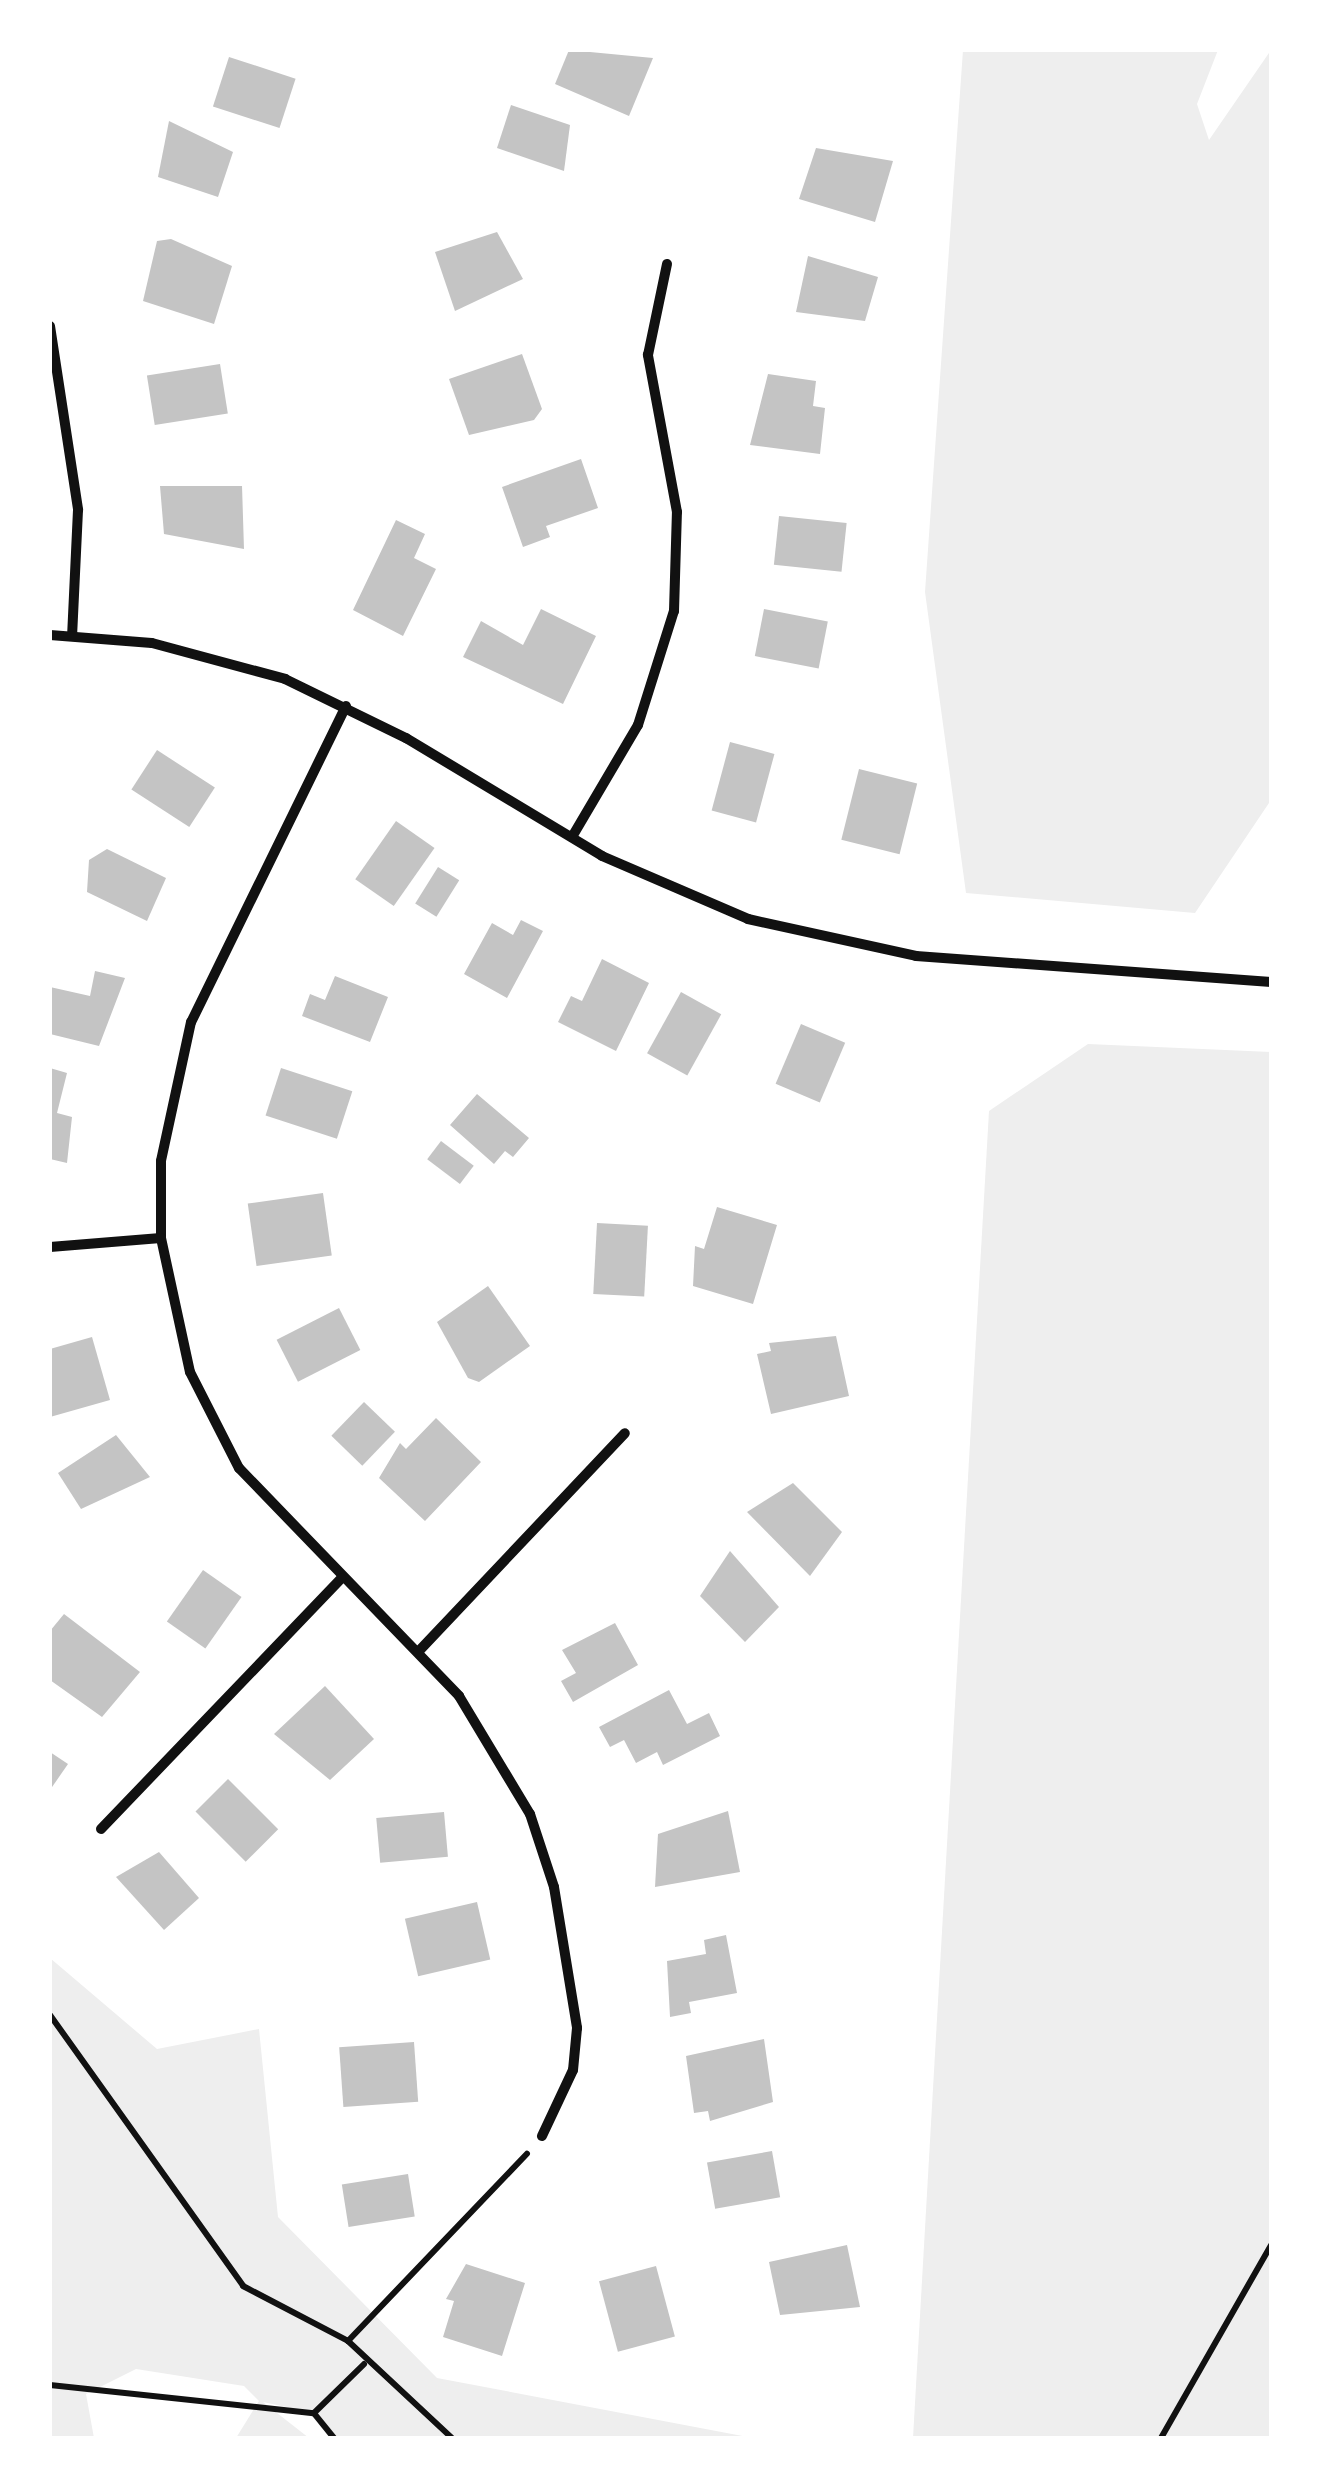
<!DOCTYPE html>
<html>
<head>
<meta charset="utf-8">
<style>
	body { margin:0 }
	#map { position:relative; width:1321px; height:2488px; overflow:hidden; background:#fff; font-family:Montserrat,sans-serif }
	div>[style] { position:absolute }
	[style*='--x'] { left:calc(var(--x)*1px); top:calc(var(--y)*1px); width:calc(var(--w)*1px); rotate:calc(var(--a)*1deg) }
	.green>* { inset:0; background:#eee }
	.building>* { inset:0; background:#c4c4c4; transform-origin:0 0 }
	.path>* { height:6px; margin:-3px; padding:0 3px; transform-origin:3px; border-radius:3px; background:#111 }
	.minor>* { height:10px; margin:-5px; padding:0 5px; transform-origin:5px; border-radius:5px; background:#111 }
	span { translate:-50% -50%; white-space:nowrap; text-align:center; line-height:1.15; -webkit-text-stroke:9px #fff; paint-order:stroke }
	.frame { position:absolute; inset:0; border:52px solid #fff; pointer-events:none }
</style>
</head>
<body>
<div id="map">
	<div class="green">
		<div style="clip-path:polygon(963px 50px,1218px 50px,1197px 104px,1209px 140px,1271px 50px,1271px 800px,1195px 913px,966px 893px,925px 592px)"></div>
		<div style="clip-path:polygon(1088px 1044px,1271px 1052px,1271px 2438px,913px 2438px,989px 1111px)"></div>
		<div style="clip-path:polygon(50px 1958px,157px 2049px,259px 2029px,278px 2217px,437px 2378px,753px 2438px,334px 2438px,314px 2413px,263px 2402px,309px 2438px,236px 2438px,259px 2401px,244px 2386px,136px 2369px,86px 2394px,94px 2438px,50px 2438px)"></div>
	</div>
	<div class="building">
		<div style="clip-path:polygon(569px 50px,653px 58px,629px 116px,555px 84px)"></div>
		<div style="left:229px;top:57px;width:70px;height:52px;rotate:18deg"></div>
		<div style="clip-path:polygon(511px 105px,570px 125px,564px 171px,497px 148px)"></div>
		<div style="clip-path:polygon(169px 121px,233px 152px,218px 197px,158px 177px)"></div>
		<div style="clip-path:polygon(816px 148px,893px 161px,875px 222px,799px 199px)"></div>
		<div style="clip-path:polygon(497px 232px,523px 279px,455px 311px,435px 252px)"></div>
		<div style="clip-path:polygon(171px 239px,232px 266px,214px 324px,143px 301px,157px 241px)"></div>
		<div style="clip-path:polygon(808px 256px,878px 277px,865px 321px,796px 312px)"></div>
		<div style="clip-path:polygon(522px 354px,542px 409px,534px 420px,469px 435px,449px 379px)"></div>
		<div style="left:220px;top:364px;width:50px;height:74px;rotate:81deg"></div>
		<div style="clip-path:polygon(768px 374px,816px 381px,813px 406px,825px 408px,820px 454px,750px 445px)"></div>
		<div style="clip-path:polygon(581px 459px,598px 508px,546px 526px,550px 537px,523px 547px,502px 487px)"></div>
		<div style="clip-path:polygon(160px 486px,242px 486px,244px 549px,164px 534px)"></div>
		<div style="left:779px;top:516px;width:68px;height:49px;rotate:6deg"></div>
		<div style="clip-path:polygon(396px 520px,425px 534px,414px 558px,436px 569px,403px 636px,353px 610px)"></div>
		<div style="clip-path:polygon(541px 609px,596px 636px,563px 704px,463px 657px,481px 621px,523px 645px)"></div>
		<div style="left:764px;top:609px;width:65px;height:48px;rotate:11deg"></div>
		<div style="left:730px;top:742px;width:46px;height:71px;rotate:15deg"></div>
		<div style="left:157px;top:750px;width:69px;height:47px;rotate:33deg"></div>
		<div style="left:859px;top:769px;width:60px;height:73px;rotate:14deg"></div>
		<div style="left:396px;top:821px;width:47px;height:71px;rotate:35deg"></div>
		<div style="clip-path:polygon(107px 849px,166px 878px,147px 921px,87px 892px,89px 860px)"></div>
		<div style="left:438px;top:867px;width:25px;height:43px;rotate:32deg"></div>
		<div style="clip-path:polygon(521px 920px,543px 931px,507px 998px,464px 974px,492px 923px,513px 935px)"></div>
		<div style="clip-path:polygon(602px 959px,649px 983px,616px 1051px,558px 1022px,571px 996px,582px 1001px)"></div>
		<div style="clip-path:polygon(95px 971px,125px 978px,99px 1046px,50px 1034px,50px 987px,90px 996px)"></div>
		<div style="clip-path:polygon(335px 976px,388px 997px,370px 1042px,302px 1016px,310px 994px,325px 1000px)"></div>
		<div style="left:681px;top:992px;width:46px;height:70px;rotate:29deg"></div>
		<div style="left:801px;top:1024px;width:48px;height:65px;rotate:23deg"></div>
		<div style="clip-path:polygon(50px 1068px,67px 1073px,57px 1113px,72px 1117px,67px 1163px,50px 1159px)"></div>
		<div style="left:281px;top:1068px;width:75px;height:50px;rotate:18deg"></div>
		<div style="clip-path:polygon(477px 1094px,529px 1138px,513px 1157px,505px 1151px,494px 1164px,450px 1125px)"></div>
		<div style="left:441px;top:1141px;width:41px;height:23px;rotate:37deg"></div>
		<div style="left:323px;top:1193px;width:63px;height:76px;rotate:82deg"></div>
		<div style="clip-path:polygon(717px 1207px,777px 1225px,753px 1304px,693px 1286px,695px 1246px,704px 1249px)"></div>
		<div style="left:597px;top:1223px;width:51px;height:71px;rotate:3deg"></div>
		<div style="clip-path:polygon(488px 1286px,530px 1346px,479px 1382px,468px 1378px,437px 1322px)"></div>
		<div style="left:339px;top:1308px;width:47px;height:70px;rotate:63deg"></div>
		<div style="clip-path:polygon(836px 1336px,849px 1396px,771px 1414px,757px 1354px,771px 1351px,769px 1343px)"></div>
		<div style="clip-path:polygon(92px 1337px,110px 1400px,50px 1417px,50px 1349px)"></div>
		<div style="left:364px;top:1402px;width:43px;height:47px;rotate:44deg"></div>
		<div style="clip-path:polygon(436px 1418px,481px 1462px,425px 1521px,379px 1478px,400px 1443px,406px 1449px)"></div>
		<div style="clip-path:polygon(116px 1435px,150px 1477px,81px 1509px,58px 1473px)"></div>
		<div style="clip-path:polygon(793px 1483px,842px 1532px,810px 1576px,747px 1512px)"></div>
		<div style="clip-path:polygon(730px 1551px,779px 1607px,745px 1642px,700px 1596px)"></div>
		<div style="left:203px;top:1570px;width:47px;height:63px;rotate:35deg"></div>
		<div style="clip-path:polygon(64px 1614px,140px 1672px,102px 1717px,50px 1680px,50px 1631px)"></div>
		<div style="clip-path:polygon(615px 1623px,638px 1665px,573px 1702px,561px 1681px,576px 1673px,562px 1650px)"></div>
		<div style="clip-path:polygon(325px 1686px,374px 1739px,330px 1780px,274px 1734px)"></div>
		<div style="clip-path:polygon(669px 1690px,687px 1724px,709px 1713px,720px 1736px,663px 1765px,657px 1752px,636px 1763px,624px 1740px,610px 1747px,599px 1727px)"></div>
		<div style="clip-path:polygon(50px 1752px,68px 1764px,50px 1790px)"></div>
		<div style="left:228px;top:1779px;width:71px;height:46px;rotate:45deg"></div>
		<div style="clip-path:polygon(728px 1811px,740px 1872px,655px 1887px,658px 1834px)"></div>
		<div style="left:444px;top:1812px;width:45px;height:68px;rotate:85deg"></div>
		<div style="clip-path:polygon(159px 1852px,199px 1898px,164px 1930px,116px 1877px)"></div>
		<div style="left:477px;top:1902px;width:59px;height:74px;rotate:77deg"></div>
		<div style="clip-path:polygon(726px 1935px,737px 1993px,689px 2002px,691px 2013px,670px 2017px,667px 1961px,706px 1954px,704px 1940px)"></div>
		<div style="clip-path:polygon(764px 2039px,773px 2102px,710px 2121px,708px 2111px,694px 2113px,686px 2056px)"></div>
		<div style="left:414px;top:2042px;width:60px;height:75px;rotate:86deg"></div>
		<div style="left:772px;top:2151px;width:47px;height:66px;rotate:80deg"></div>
		<div style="left:408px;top:2174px;width:43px;height:67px;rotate:81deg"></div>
		<div style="clip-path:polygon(847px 2245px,860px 2307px,780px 2315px,769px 2262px)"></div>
		<div style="clip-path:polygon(466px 2264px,525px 2283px,502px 2356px,443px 2337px,454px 2301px,446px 2299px)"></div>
		<div style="left:656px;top:2266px;width:73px;height:59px;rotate:75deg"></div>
	</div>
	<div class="path">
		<div style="--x:50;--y:2015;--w:333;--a:54.5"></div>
		<div style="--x:243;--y:2286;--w:119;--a:27.6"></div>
		<div style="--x:348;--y:2341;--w:142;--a:43"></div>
		<div style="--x:348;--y:2341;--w:259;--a:-46.3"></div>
		<div style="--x:50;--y:2385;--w:265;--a:6.1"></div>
		<div style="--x:334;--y:2438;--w:32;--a:-129"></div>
		<div style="--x:314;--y:2413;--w:70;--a:-44.4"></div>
		<div style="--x:1161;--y:2438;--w:222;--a:-60.3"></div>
	</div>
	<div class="minor">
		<div style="--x:50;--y:326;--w:186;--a:81.3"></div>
		<div style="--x:78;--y:510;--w:125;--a:92.7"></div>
		<div style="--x:50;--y:635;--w:102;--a:4.5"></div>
		<div style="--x:152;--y:643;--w:138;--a:15.1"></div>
		<div style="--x:285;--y:679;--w:135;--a:26"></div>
		<div style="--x:406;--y:738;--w:229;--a:31"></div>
		<div style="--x:602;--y:856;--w:159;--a:23.3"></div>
		<div style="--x:748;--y:919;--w:172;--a:12.4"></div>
		<div style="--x:916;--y:956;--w:356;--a:4.2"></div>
		<div style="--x:346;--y:706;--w:352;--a:116.1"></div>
		<div style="--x:191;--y:1022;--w:142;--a:102.2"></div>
		<div style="--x:161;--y:1161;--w:77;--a:90"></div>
		<div style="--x:161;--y:1238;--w:137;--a:77.8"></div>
		<div style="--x:190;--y:1372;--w:108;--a:63"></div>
		<div style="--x:239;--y:1468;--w:317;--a:46"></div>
		<div style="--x:459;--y:1696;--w:138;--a:59"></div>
		<div style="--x:530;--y:1814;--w:77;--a:71.8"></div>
		<div style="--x:554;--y:1887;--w:143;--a:80.7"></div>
		<div style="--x:577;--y:2028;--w:42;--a:95.4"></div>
		<div style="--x:573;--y:2070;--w:73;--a:115.2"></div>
		<div style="--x:572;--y:837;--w:130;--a:-59.5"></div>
		<div style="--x:638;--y:725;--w:120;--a:-72.5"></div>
		<div style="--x:674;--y:611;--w:99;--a:-88.3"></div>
		<div style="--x:677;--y:512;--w:160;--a:-100.5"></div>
		<div style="--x:648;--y:355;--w:93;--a:-78.2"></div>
		<div style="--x:50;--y:1247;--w:111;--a:-4.6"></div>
		<div style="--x:418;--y:1652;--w:301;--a:-46.6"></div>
		<div style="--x:101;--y:1829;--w:347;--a:-46.2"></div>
	</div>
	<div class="frame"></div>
</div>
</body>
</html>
